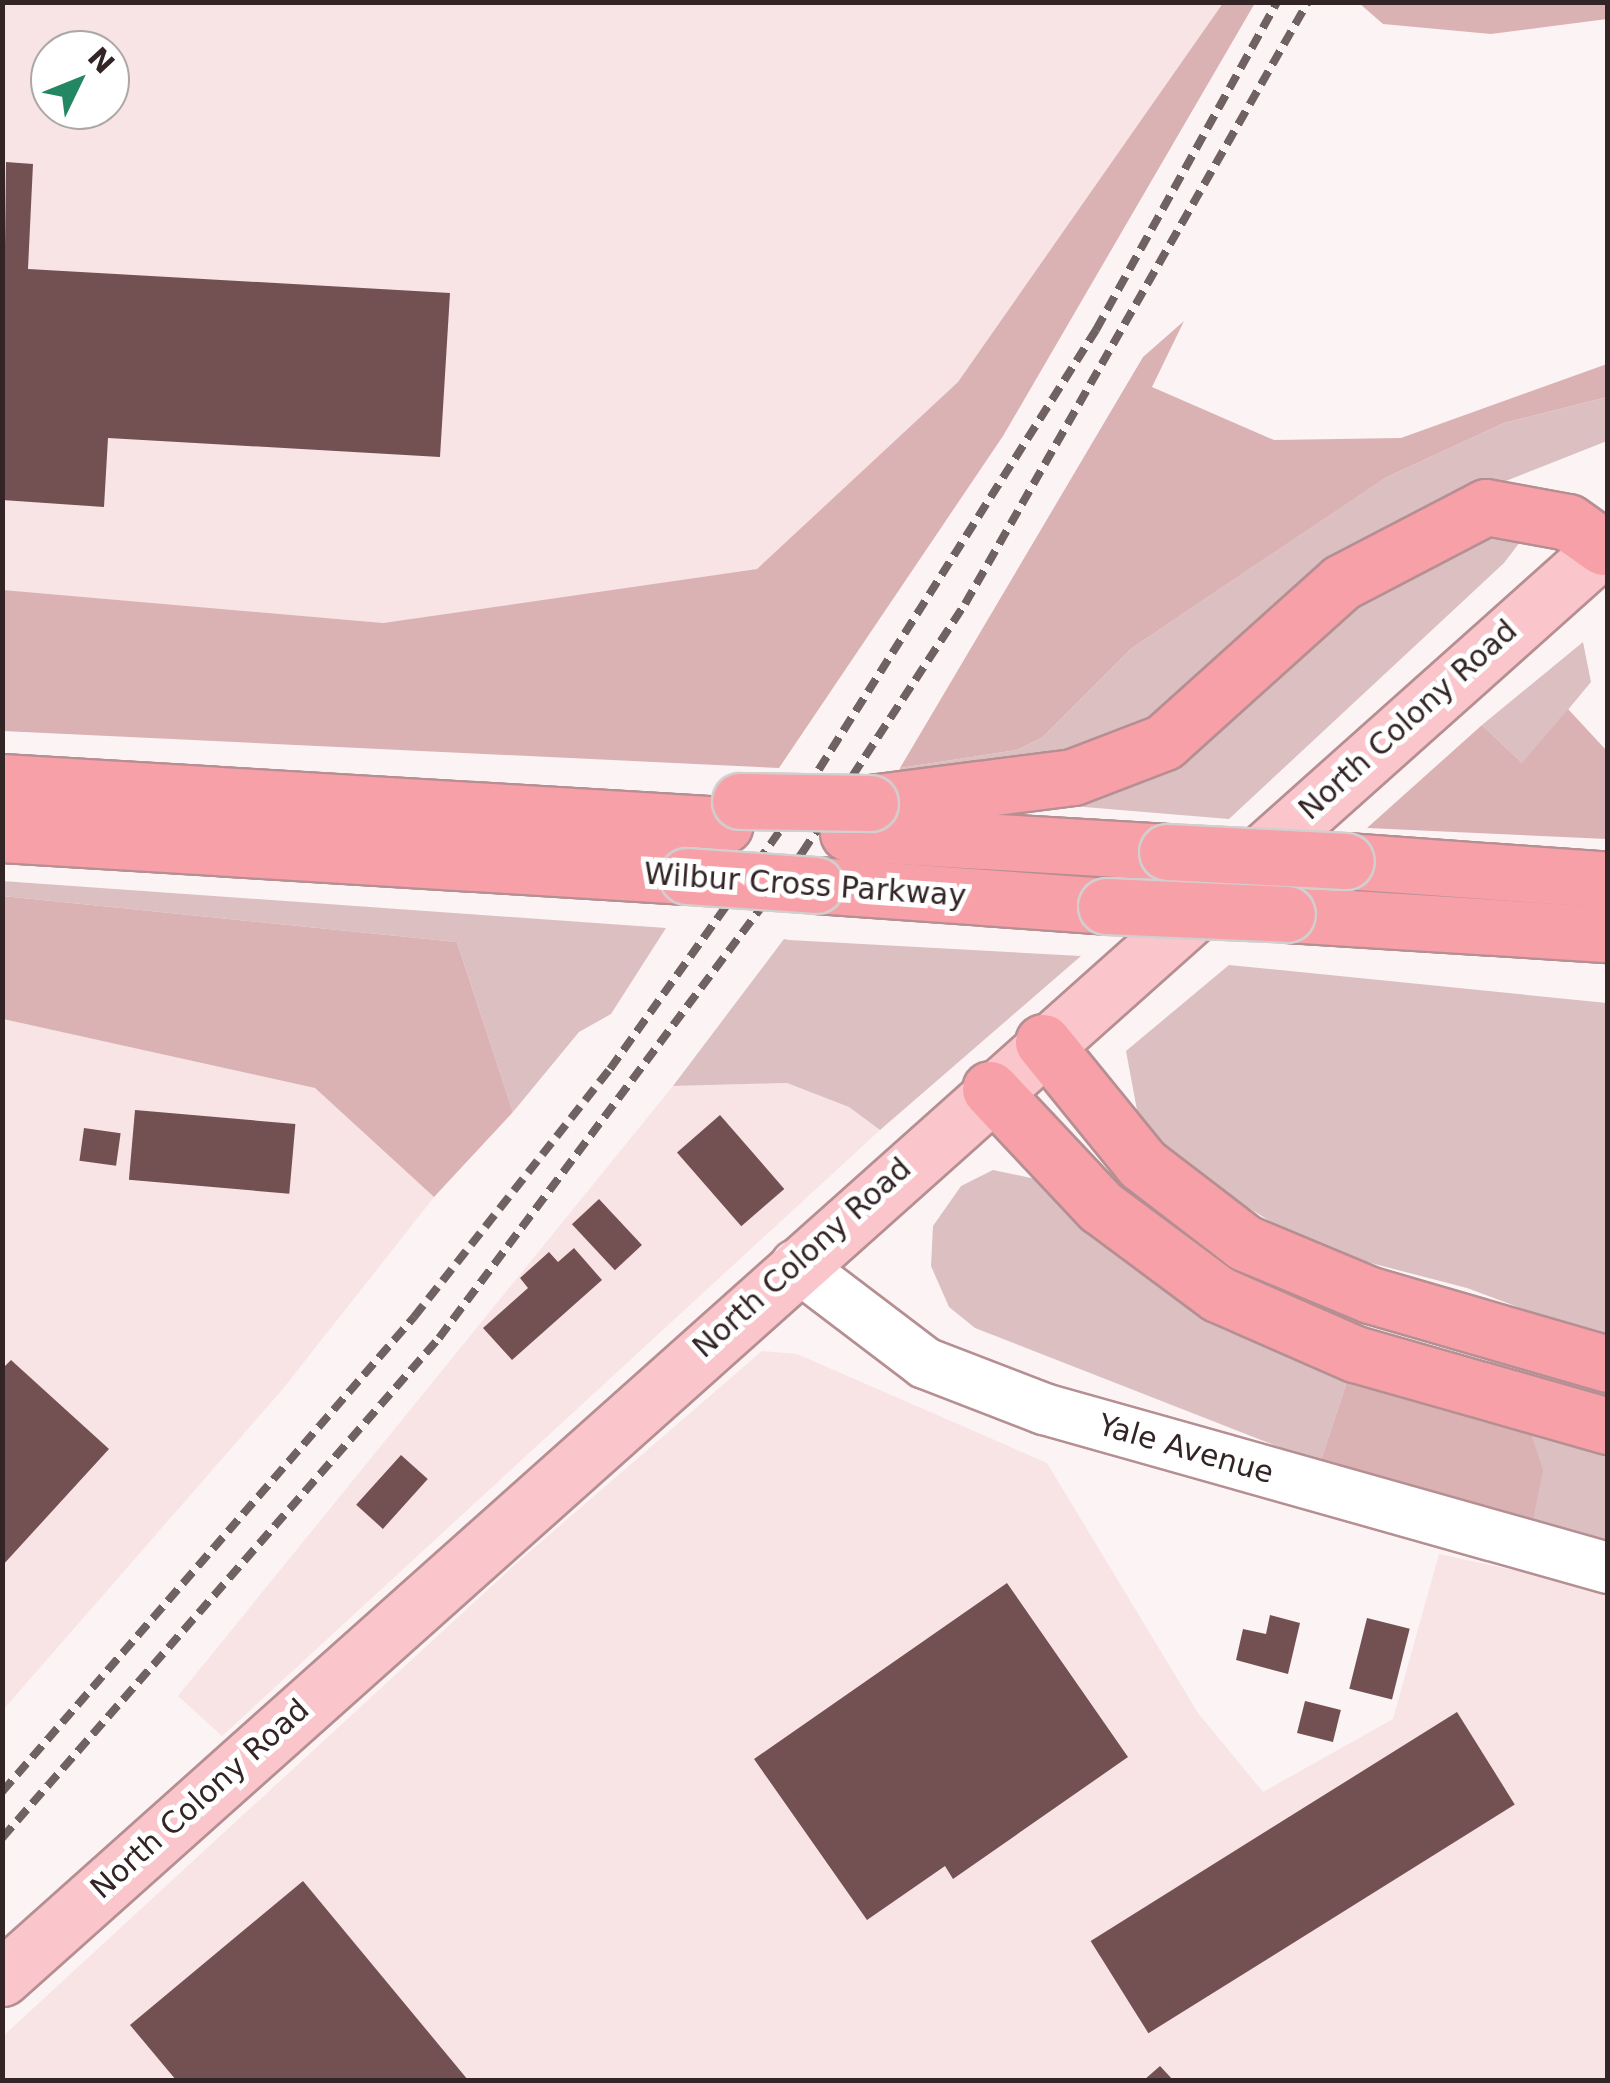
<!DOCTYPE html>
<html>
<head>
<meta charset="utf-8">
<style>
	body { margin:0 }
	#map { position:relative; width:1610px; height:2083px; overflow:hidden; background:#fcf3f4; font-family:"DejaVu Sans",sans-serif }
	div>[style] { position:absolute }
	[style*='--x'] { left:calc(var(--x)*1px); top:calc(var(--y)*1px); width:calc(var(--w)*1px); rotate:calc(var(--a)*1deg) }
	.built>* { inset:0; background:#f8e4e5 }
	.green>* { inset:0; background:#dcbfc1 }
	.forest>* { inset:0; background:#dbb2b4 }
	.building>* { inset:0; background:#735153; transform-origin:0 0 }
	.roads { filter:drop-shadow(2px 0 #b58f92) drop-shadow(-2px 0 #b58f92) drop-shadow(0 2px #b58f92) drop-shadow(0 -2px #b58f92) }
	.tertiary>* { height:50px; margin:-25px; padding:0 25px; transform-origin:25px; border-radius:25px; background:#fff }
	.primary>* { height:55px; margin:-27.5px; padding:0 27.5px; transform-origin:27.5px; border-radius:27.5px; background:#fac6cb }
	.motorway>* { height:55px; margin:-27.5px; padding:0 27.5px; transform-origin:27.5px; border-radius:27.5px; background:#f7a0a8 }
	.rail>* { height:8px; margin-top:-4px; transform-origin:0; background:repeating-linear-gradient(90deg,#706263 0 15px,transparent 0 23px) }
	.bridges { filter:drop-shadow(2px 0 #d2cfcf) drop-shadow(-2px 0 #d2cfcf) drop-shadow(0 2px #d2cfcf) drop-shadow(0 -2px #d2cfcf) }
	.motorway-bridge>* { height:55px; margin:-27.5px; padding:0 27.5px; transform-origin:27.5px; border-radius:27.5px; background:#f7a0a8 }
	span { translate:-50% -50%; white-space:nowrap; text-align:center; line-height:1.15; -webkit-text-stroke:10px #fff; paint-order:stroke }
	.street-label { font-size:30px; color:#332425 }
	.frame { position:absolute; inset:0; border:5px solid #332425; pointer-events:none }
	.north { position:absolute; left:30px; top:30px; width:100px; height:100px; box-sizing:border-box; background:#fff; border:2px solid #ada7a8; border-radius:50%; rotate:47deg; font-size:28px; font-weight:700; line-height:40px; text-align:center; color:#332425 }
	.north::after { content:''; display:block; margin:auto; width:35px; height:45px; background:#228762; clip-path:polygon(50% 0,100% 100%,50% 72%,0 100%) }
</style>
</head>
<body>
<div id="map">
	<div class="built">
		<div style="clip-path:polygon(evenodd,2px 3px,1223px 3px,958px 382px,757px 569px,383px 623px,3px 590px,2px 3px,50px 50px,110px 50px,110px 110px,50px 110px,50px 50px)"></div>
		<div style="clip-path:polygon(3px 1019px,315px 1088px,434px 1197px,282px 1390px,3px 1710px)"></div>
		<div style="clip-path:polygon(787px 1083px,849px 1107px,880px 1130px,222px 1736px,178px 1696px,673px 1086px)"></div>
		<div style="clip-path:polygon(762px 1351px,797px 1354px,1047px 1463px,1198px 1713px,1263px 1792px,1393px 1719px,1439px 1554px,1607px 1590px,1607px 2080px,3px 2080px,2px 2037px,520px 1560px)"></div>
	</div>
	<div class="green">
		<div style="clip-path:polygon(1607px 397px,1607px 441px,1458px 500px,1179px 714px,1110px 744px,897px 776px,900px 768px,1017px 750px,1043px 737px,1132px 648px,1387px 477px,1504px 423px)"></div>
		<div style="clip-path:polygon(1501px 525px,1520px 542px,1504px 563px,1229px 819px,1072px 806px,1200px 745px,1340px 615px)"></div>
		<div style="clip-path:polygon(1583px 642px,1591px 682px,1523px 764px,1482px 725px)"></div>
		<div style="clip-path:polygon(2px 881px,666px 928px,611px 1014px,579px 1032px,513px 1112px,457px 942px,3px 896px)"></div>
		<div style="clip-path:polygon(784px 939px,789px 940px,1081px 956px,880px 1130px,849px 1107px,787px 1083px,673px 1086px)"></div>
		<div style="clip-path:polygon(1229px 965px,1607px 1003px,1607px 1340px,1467px 1288px,1313px 1248px,1177px 1163px,1139px 1121px,1126px 1051px)"></div>
		<div style="clip-path:polygon(993px 1170px,1045px 1181px,1351px 1369px,1320px 1463px,975px 1328px,949px 1307px,931px 1266px,933px 1226px,961px 1186px)"></div>
		<div style="clip-path:polygon(1524px 1413px,1607px 1442px,1607px 1540px,1532px 1525px)"></div>
	</div>
	<div class="forest">
		<div style="clip-path:polygon(1223px 3px,1255px 3px,1003px 436px,779px 768px,3px 731px,3px 590px,383px 623px,757px 569px,958px 382px)"></div>
		<div style="clip-path:polygon(1359px 3px,1607px 3px,1607px 19px,1491px 34px,1383px 24px)"></div>
		<div style="clip-path:polygon(1184px 321px,1152px 387px,1274px 440px,1401px 438px,1607px 364px,1607px 397px,1504px 423px,1387px 477px,1132px 648px,1043px 737px,1017px 750px,900px 768px,1143px 357px)"></div>
		<div style="clip-path:polygon(1568px 709px,1607px 751px,1607px 839px,1367px 828px,1482px 725px,1522px 763px)"></div>
		<div style="clip-path:polygon(3px 896px,457px 942px,513px 1112px,434px 1197px,315px 1088px,3px 1019px)"></div>
		<div style="clip-path:polygon(1351px 1369px,1524px 1413px,1543px 1470px,1532px 1525px,1320px 1463px)"></div>
	</div>
	<div class="building">
		<div style="clip-path:polygon(6px 162px,33px 164px,28px 269px,450px 293px,440px 457px,108px 438px,104px 507px,2px 500px)"></div>
		<div style="left:135px;top:1110px;width:161px;height:70px;rotate:5deg"></div>
		<div style="left:720px;top:1115px;width:98px;height:57px;rotate:49deg"></div>
		<div style="left:84px;top:1128px;width:37px;height:33px;rotate:8deg"></div>
		<div style="left:599px;top:1199px;width:63px;height:37px;rotate:47deg"></div>
		<div style="clip-path:polygon(574px 1248px,602px 1280px,512px 1360px,483px 1328px,528px 1288px,520px 1278px,549px 1252px,558px 1262px)"></div>
		<div style="clip-path:polygon(11px 1360px,109px 1449px,2px 1566px,2px 1369px)"></div>
		<div style="left:401px;top:1455px;width:36px;height:67px;rotate:42deg"></div>
		<div style="clip-path:polygon(1007px 1583px,1128px 1757px,953px 1879px,945px 1866px,867px 1920px,754px 1759px)"></div>
		<div style="clip-path:polygon(1270px 1615px,1300px 1623px,1288px 1674px,1236px 1660px,1243px 1629px,1266px 1634px)"></div>
		<div style="left:1367px;top:1618px;width:44px;height:73px;rotate:14deg"></div>
		<div style="left:1305px;top:1701px;width:37px;height:33px;rotate:14deg"></div>
		<div style="left:1457px;top:1712px;width:109px;height:432px;rotate:58deg"></div>
		<div style="clip-path:polygon(303px 1881px,468px 2080px,176px 2080px,130px 2025px)"></div>
		<div style="clip-path:polygon(1160px 2066px,1173px 2080px,1144px 2080px)"></div>
	</div>
	<div class="roads">
		<div class="tertiary">
			<div style="--x:796;--y:1265;--w:162;--a:37.2"></div>
			<div style="--x:925;--y:1363;--w:128;--a:21.1"></div>
			<div style="--x:1044;--y:1409;--w:586;--a:15.74"></div>
		</div>
		<div class="primary">
			<div style="--x:2;--y:1978;--w:2153;--a:-41.76"></div>
		</div>
		<div class="motorway">
			<div style="--x:2;--y:782;--w:724;--a:3.4"></div>
			<div style="--x:870;--y:803;--w:205;--a:-7.3"></div>
			<div style="--x:1073;--y:777;--w:97;--a:-21"></div>
			<div style="--x:1164;--y:742;--w:239;--a:-42"></div>
			<div style="--x:1342;--y:582;--w:162;--a:-27.5"></div>
			<div style="--x:1486;--y:507;--w:83;--a:10.4"></div>
			<div style="--x:1568;--y:522;--w:43;--a:35.5"></div>
			<div style="--x:848;--y:833;--w:320;--a:3.4"></div>
			<div style="--x:2;--y:834;--w:686;--a:3.51"></div>
			<div style="--x:1346;--y:861;--w:263;--a:4.1"></div>
			<div style="--x:816;--y:885;--w:291;--a:4.1"></div>
			<div style="--x:1287;--y:914;--w:322;--a:3.6"></div>
			<div style="--x:1043;--y:1042;--w:157;--a:50.9"></div>
			<div style="--x:1142;--y:1164;--w:130;--a:37.5"></div>
			<div style="--x:1245;--y:1243;--w:135;--a:22.6"></div>
			<div style="--x:1370;--y:1295;--w:248;--a:16.2"></div>
			<div style="--x:990;--y:1089;--w:162;--a:46.8"></div>
			<div style="--x:1101;--y:1207;--w:146;--a:36.6"></div>
			<div style="--x:1218;--y:1294;--w:150;--a:23.7"></div>
			<div style="--x:1355;--y:1354;--w:263;--a:15.9"></div>
		</div>
	</div>
	<div class="rail">
		<div style="--x:2;--y:1792;--w:629;--a:-49.06"></div>
		<div style="--x:414;--y:1317;--w:316;--a:-51.7"></div>
		<div style="--x:610;--y:1069;--w:296;--a:-54.5"></div>
		<div style="--x:782;--y:828;--w:589;--a:-57.77"></div>
		<div style="--x:1096;--y:330;--w:375;--a:-61.1"></div>
		<div style="--x:2;--y:1838;--w:664;--a:-48.85"></div>
		<div style="--x:439;--y:1338;--w:606;--a:-53.19"></div>
		<div style="--x:802;--y:853;--w:298;--a:-56.8"></div>
		<div style="--x:965;--y:604;--w:693;--a:-60.33"></div>
	</div>
	<div class="bridges">
		<div class="motorway-bridge">
			<div style="--x:740;--y:801;--w:130;--a:0.9"></div>
			<div style="--x:1167;--y:852;--w:179;--a:2.9"></div>
			<div style="--x:687;--y:876;--w:129;--a:4"></div>
			<div style="--x:1106;--y:906;--w:181;--a:2.5"></div>
		</div>
	</div>
	<div class="street-label">
		<span style="left:1408px;top:720px;rotate:-42deg">North Colony Road</span>
		<span style="left:805px;top:885px;rotate:4deg">Wilbur Cross Parkway</span>
		<span style="left:802px;top:1258px;rotate:-42deg">North Colony Road</span>
		<span style="left:1186px;top:1449px;rotate:16deg">Yale Avenue</span>
		<span style="left:200px;top:1799px;rotate:-42deg">North Colony Road</span>
	</div>
	<div class="frame"></div>
	<div class="north">N</div>
</div>
</body>
</html>
